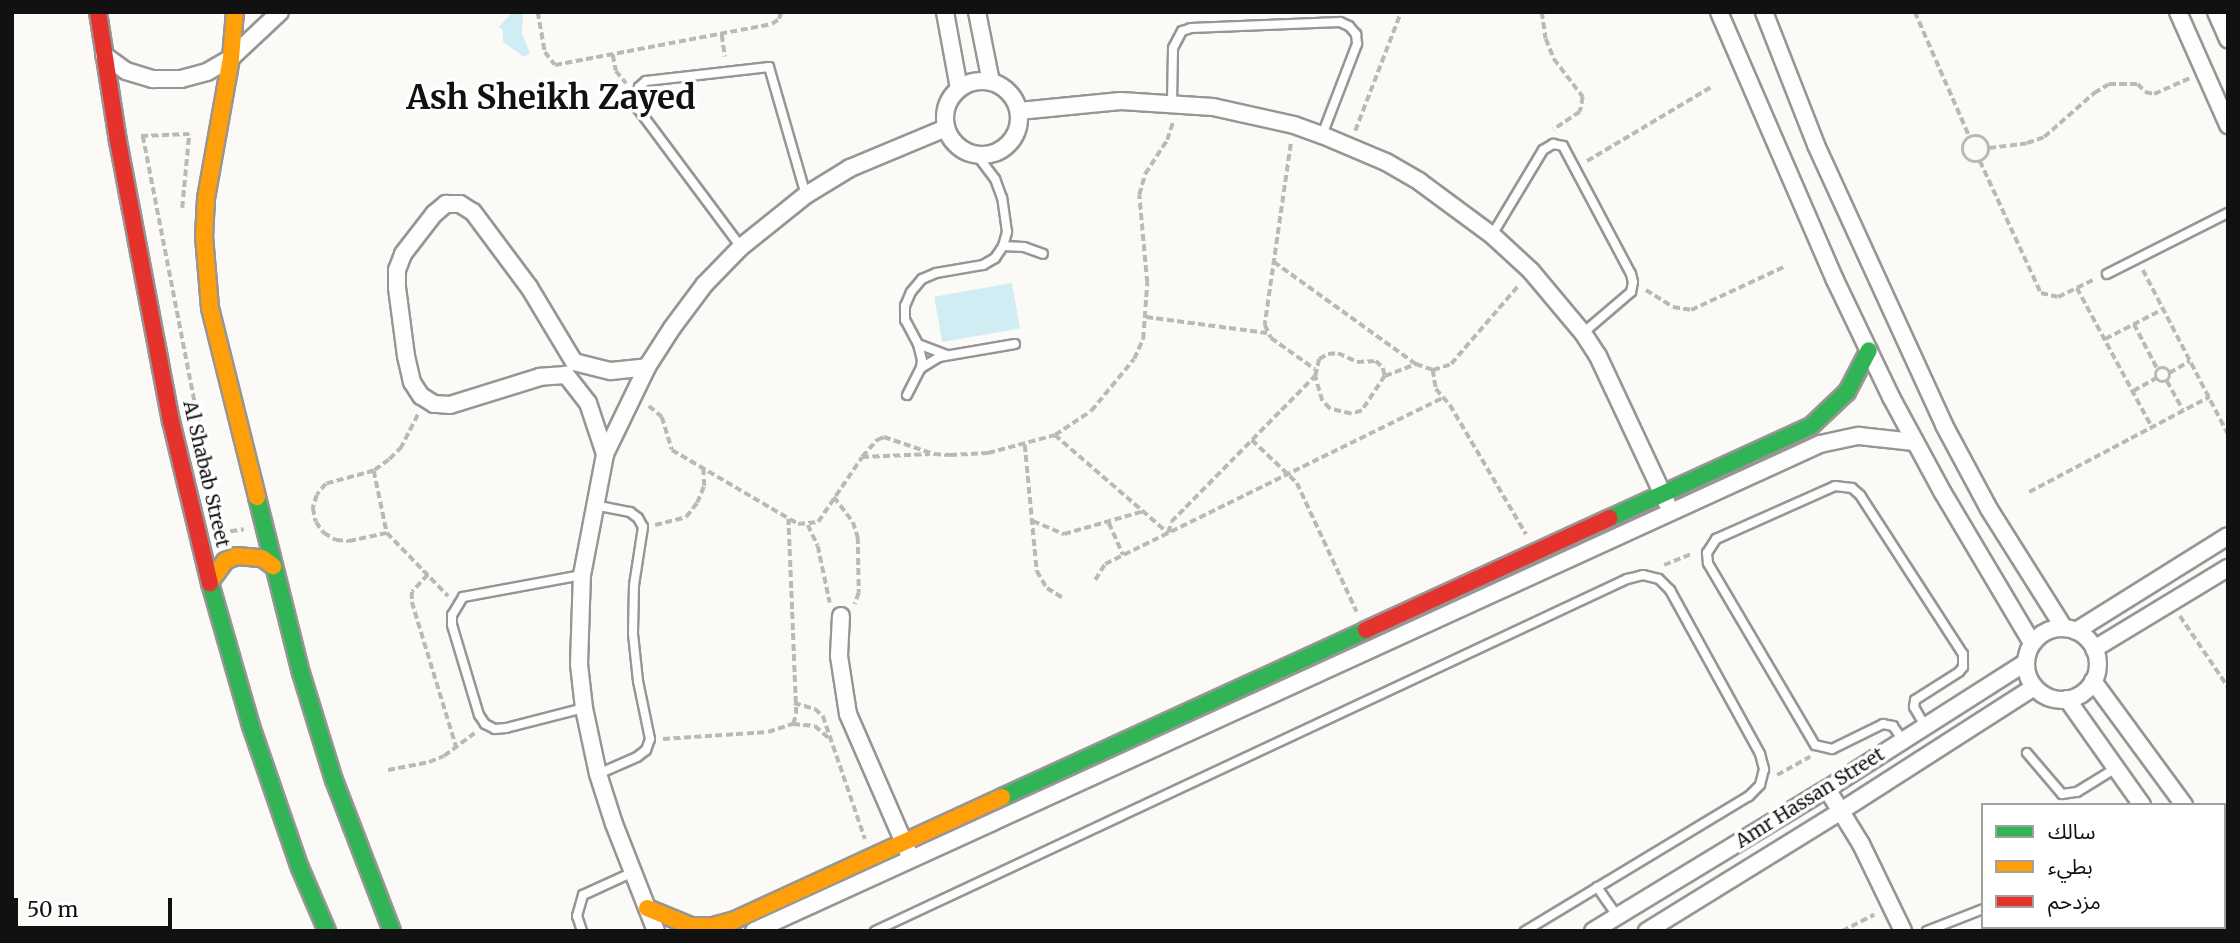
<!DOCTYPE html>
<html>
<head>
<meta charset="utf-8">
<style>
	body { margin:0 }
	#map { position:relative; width:2240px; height:943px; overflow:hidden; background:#fcfaf7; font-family:Merriweather,"Noto Sans Arabic",serif }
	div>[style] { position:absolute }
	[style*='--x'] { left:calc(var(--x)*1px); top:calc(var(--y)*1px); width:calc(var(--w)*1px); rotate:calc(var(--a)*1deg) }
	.water>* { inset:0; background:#d0edf4; transform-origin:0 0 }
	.path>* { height:3.5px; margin-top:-1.75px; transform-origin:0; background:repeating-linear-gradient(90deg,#b9b9b8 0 7px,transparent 0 10.5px) }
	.path>.ring { margin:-1.75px; padding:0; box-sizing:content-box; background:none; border:3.5px solid #b9b9b8; border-radius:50% }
	.roads { filter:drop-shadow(2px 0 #979695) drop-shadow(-2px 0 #979695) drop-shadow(0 2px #979695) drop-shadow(0 -2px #979695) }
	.lane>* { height:8px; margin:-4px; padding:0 4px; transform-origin:4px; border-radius:4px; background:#fffefe }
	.street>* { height:16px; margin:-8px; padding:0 8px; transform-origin:8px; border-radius:8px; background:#fffefe }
	.street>.ring { margin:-8px; padding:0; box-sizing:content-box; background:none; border:16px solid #fffefe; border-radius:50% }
	.fast>* { height:16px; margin:-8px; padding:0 8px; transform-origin:8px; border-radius:8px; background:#30b455 }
	.slow>* { height:16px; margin:-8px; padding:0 8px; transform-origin:8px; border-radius:8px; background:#ff9f0a }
	.jam>* { height:16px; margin:-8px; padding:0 8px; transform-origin:8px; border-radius:8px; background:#e5322d }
	span { translate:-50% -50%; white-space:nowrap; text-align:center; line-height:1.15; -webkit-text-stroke:7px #fff; paint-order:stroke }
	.street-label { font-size:19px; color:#111 }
	.town-label { font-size:33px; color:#111; font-weight:700 }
	.frame { position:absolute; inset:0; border:14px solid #111; pointer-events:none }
	.legend { position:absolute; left:1981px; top:803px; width:245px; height:126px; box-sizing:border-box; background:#fff; border:2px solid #a0a0a0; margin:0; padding:9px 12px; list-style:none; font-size:21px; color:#111 }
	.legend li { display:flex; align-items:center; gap:14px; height:35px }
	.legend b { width:35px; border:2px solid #a0a0a0 }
	.scale { position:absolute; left:14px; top:898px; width:158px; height:32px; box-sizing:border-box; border:4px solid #111; border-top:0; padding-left:9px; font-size:21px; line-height:24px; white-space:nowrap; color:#111; -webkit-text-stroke:5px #fff; paint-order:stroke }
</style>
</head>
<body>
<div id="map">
	<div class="water">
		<div style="clip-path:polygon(512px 12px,523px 14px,522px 33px,530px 53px,524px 57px,503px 42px,503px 30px,499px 27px)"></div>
		<div style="left:1012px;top:283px;width:46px;height:79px;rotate:80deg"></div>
	</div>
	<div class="path">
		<div style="--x:538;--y:12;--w:41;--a:80.1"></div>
		<div style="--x:545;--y:52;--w:16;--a:52"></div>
		<div style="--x:555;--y:65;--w:221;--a:-10.7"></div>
		<div style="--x:772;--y:24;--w:9;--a:-36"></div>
		<div style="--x:779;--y:19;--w:7;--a:-74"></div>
		<div style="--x:1542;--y:12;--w:27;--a:82"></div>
		<div style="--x:1546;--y:39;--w:22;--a:68"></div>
		<div style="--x:1554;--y:59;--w:48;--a:52.7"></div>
		<div style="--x:1583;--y:97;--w:15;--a:101"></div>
		<div style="--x:1580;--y:112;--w:32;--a:146"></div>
		<div style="--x:1915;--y:12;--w:137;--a:66.4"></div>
		<div style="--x:722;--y:35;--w:22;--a:82"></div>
		<div style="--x:613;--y:55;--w:16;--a:79"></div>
		<div style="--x:616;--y:71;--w:16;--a:50"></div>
		<div style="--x:1355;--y:131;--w:128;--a:-68.9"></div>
		<div style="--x:141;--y:136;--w:48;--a:-2.4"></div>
		<div style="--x:143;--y:136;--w:336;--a:79"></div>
		<div class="ring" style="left:1963px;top:136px;width:22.5px;height:22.5px"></div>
		<div style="--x:1291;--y:144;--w:183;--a:98.2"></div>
		<div style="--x:1265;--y:325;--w:14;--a:65"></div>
		<div style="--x:1271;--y:338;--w:54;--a:35.2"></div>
		<div style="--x:1989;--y:148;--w:38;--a:-7"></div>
		<div style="--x:2027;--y:143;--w:18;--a:-19"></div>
		<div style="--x:2044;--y:137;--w:67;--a:-41.3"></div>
		<div style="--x:2094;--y:93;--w:17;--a:-31"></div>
		<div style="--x:2109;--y:84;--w:29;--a:0"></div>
		<div style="--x:2138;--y:84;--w:11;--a:49"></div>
		<div style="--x:2145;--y:92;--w:9;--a:13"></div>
		<div style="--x:2154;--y:94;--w:39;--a:-24"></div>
		<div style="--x:1587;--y:161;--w:144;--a:-30.8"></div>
		<div style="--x:1980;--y:161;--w:145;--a:65.2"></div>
		<div style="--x:2041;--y:293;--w:17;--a:13"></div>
		<div style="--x:2058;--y:297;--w:41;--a:-25.9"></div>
		<div style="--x:182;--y:208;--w:74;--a:-84.6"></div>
		<div style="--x:1274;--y:262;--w:175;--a:35.7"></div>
		<div style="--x:1416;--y:364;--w:18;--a:19"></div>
		<div style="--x:1433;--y:370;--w:19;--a:-18"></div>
		<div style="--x:1451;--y:364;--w:104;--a:-49.3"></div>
		<div style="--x:2143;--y:270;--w:185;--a:62.6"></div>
		<div style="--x:2077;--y:288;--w:158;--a:61.7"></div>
		<div style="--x:1646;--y:290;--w:32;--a:32"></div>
		<div style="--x:1673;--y:307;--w:18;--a:9"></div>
		<div style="--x:1691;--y:310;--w:105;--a:-24.9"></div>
		<div style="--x:1146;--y:317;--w:122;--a:7.5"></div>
		<div style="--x:2134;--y:324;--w:52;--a:62.4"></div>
		<div style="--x:2105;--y:339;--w:65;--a:-27.3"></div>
		<div style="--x:1338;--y:353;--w:21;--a:25"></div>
		<div style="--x:1357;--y:362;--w:19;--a:-3"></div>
		<div style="--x:1376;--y:361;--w:10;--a:45"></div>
		<div style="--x:1383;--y:368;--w:8;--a:76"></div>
		<div style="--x:1385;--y:376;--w:42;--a:123.3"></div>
		<div style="--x:1362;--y:411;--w:11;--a:165"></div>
		<div style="--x:1351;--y:414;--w:22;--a:-167"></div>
		<div style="--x:1330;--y:409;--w:11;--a:-135"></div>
		<div style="--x:1322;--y:401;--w:26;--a:-106"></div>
		<div style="--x:1315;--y:376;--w:17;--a:-77"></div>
		<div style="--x:1319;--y:359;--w:10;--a:-29"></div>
		<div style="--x:1328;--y:354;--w:10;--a:-6"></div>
		<div class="ring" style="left:2156px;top:368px;width:10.5px;height:10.5px"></div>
		<div style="--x:1433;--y:370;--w:19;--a:81"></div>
		<div style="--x:1436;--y:389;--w:21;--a:49"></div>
		<div style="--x:1450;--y:405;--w:150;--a:59.5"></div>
		<div style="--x:2169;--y:373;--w:24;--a:-30"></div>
		<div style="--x:1385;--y:376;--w:33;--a:-21"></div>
		<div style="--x:2167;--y:381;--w:33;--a:61"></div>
		<div style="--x:2133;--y:391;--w:26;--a:-29"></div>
		<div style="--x:649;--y:406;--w:17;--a:40"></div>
		<div style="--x:662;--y:417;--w:34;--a:73"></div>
		<div style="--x:672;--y:450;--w:146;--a:30.4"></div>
		<div style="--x:798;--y:524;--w:20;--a:-6"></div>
		<div style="--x:818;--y:522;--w:78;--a:-55.9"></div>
		<div style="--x:862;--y:457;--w:23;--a:-49"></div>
		<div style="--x:877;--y:440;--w:8;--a:-23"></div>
		<div style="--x:884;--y:437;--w:53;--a:18.8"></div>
		<div style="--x:934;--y:454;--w:16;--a:4"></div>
		<div style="--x:950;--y:455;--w:38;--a:-3"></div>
		<div style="--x:988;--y:453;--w:69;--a:-15"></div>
		<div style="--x:1055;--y:435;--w:43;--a:-33.7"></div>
		<div style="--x:1091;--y:411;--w:67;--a:-50.4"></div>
		<div style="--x:1134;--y:359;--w:22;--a:-66"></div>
		<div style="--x:1143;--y:339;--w:56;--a:-85.9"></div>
		<div style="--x:1147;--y:283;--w:88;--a:-95.2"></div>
		<div style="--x:1139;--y:195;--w:22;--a:-74"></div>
		<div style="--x:1145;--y:174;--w:40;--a:-57.1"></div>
		<div style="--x:1167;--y:140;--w:20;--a:-72"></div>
		<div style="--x:418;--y:415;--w:36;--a:117"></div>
		<div style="--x:402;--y:447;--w:18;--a:135"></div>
		<div style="--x:389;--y:460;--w:19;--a:144"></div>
		<div style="--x:374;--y:471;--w:50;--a:164.8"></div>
		<div style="--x:326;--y:484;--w:14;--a:129"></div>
		<div style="--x:317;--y:495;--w:14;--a:107"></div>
		<div style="--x:313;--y:508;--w:14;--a:78"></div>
		<div style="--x:316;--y:522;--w:14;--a:54"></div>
		<div style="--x:324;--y:533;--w:14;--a:30"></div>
		<div style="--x:336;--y:540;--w:13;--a:4"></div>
		<div style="--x:349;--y:541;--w:39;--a:-12"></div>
		<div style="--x:387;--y:533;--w:88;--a:45.9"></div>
		<div style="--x:1055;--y:435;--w:150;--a:40.9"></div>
		<div style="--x:1168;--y:533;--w:11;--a:-75"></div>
		<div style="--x:1171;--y:522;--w:205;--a:-45.4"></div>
		<div style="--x:1252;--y:440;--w:62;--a:43.7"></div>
		<div style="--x:1297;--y:483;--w:142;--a:65.1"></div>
		<div style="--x:1025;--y:445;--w:127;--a:84.6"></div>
		<div style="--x:1037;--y:571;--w:20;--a:60"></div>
		<div style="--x:1047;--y:588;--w:19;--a:32"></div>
		<div style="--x:862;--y:457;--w:68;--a:-2.5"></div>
		<div style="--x:374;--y:471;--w:63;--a:78.2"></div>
		<div style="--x:2029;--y:492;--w:204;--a:-27.8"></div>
		<div style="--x:834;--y:497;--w:31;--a:53"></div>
		<div style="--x:853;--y:522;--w:16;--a:72"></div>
		<div style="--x:858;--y:537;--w:56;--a:89"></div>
		<div style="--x:859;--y:593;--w:12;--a:110"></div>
		<div style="--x:1033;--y:521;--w:34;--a:23"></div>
		<div style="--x:1064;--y:534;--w:83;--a:-16"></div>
		<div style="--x:1109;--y:523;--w:35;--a:66"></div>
		<div style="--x:655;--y:525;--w:32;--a:-14"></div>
		<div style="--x:686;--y:517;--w:18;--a:-52"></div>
		<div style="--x:697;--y:503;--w:18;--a:-68"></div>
		<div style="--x:704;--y:486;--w:19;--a:-93"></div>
		<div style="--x:808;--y:525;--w:23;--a:65"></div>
		<div style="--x:818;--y:546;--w:58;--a:78.1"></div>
		<div style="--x:220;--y:533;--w:24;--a:-9"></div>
		<div style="--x:1664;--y:565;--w:31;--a:-22"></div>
		<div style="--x:428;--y:575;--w:23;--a:133"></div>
		<div style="--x:412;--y:592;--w:10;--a:90"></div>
		<div style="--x:412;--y:602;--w:151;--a:73"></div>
		<div style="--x:1095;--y:580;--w:19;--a:-58"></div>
		<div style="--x:1105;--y:564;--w:376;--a:-26.2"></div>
		<div style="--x:2180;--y:616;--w:86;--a:55.9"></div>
		<div style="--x:794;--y:703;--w:22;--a:16"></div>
		<div style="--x:815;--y:709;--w:11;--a:41"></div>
		<div style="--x:823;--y:716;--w:130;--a:71.1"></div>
		<div style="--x:793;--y:724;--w:22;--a:5"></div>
		<div style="--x:815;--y:726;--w:21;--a:41"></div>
		<div style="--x:663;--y:739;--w:105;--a:-3.8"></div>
		<div style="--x:768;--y:732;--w:26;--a:-18"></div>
		<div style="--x:793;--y:724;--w:10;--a:-73"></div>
		<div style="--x:796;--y:714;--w:195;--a:-92.3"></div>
		<div style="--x:388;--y:770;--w:42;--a:-11"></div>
		<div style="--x:429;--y:762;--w:16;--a:-22"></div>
		<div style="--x:444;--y:756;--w:38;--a:-37"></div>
		<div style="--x:1777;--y:775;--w:38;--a:-29"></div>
		<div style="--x:2045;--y:927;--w:4;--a:76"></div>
		<div style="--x:1842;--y:931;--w:36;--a:-27"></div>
		<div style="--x:2126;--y:931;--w:6;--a:-39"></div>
	</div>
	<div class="roads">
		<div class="lane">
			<div style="--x:1172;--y:102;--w:54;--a:-88.9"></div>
			<div style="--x:1173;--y:48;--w:19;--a:-62"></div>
			<div style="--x:1182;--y:31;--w:9;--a:-18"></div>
			<div style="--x:1191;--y:28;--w:149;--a:-2.3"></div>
			<div style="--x:1340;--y:22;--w:10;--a:24"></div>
			<div style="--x:1349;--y:26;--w:11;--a:49"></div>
			<div style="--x:1356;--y:34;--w:10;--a:84"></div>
			<div style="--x:1357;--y:44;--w:97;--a:111"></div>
			<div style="--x:1492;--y:235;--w:99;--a:-59"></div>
			<div style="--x:1543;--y:150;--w:12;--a:-31"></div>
			<div style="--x:1553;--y:144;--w:10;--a:11"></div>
			<div style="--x:1563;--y:146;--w:145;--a:62"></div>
			<div style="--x:1631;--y:274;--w:8;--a:76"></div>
			<div style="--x:1633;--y:282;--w:10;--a:101"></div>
			<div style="--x:1631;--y:292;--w:63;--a:139.5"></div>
			<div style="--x:1003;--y:246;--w:21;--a:3"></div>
			<div style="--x:1024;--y:247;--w:20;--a:20"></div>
			<div style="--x:741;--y:247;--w:172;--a:-126.7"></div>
			<div style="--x:638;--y:109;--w:12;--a:-95"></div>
			<div style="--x:637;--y:97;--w:10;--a:-79"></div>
			<div style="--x:639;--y:87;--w:9;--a:-41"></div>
			<div style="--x:646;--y:81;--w:124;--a:-6.5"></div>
			<div style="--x:769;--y:67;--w:133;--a:73.9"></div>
			<div style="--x:2107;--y:274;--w:136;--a:-26.8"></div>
			<div style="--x:918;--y:344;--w:30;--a:21"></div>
			<div style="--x:921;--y:368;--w:21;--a:-31"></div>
			<div style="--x:939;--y:357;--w:77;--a:-9.7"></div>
			<div style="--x:907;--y:395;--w:30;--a:-63"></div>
			<div style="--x:921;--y:368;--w:8;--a:-83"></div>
			<div style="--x:922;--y:360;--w:16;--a:-104"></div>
			<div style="--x:918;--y:344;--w:27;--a:-118"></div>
			<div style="--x:905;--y:320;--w:14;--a:-90"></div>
			<div style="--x:905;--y:306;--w:15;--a:-67"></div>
			<div style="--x:911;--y:292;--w:17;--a:-50"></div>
			<div style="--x:922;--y:279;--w:15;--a:-23"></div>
			<div style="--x:936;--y:273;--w:48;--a:-9.7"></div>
			<div style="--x:983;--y:265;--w:14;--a:-30"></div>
			<div style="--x:995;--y:258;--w:14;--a:-56"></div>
			<div style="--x:1003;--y:246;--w:15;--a:-74"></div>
			<div style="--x:1007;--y:232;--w:34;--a:-98"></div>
			<div style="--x:1002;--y:198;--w:20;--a:-110"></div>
			<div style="--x:995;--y:179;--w:31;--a:-127"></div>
			<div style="--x:594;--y:505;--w:37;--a:11"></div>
			<div style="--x:630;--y:512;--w:10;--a:37"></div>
			<div style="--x:638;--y:518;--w:10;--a:61"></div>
			<div style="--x:643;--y:527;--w:59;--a:98.8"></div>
			<div style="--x:634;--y:585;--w:49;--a:91.2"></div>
			<div style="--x:633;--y:634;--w:47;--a:83.9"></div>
			<div style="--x:638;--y:681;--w:59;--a:78.3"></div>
			<div style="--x:650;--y:739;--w:12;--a:110"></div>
			<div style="--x:646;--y:750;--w:11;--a:142"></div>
			<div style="--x:637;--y:757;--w:43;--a:156.4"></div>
			<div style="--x:582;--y:575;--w:121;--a:169.5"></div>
			<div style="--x:463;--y:597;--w:21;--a:121"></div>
			<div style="--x:452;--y:615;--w:10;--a:90"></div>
			<div style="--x:452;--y:625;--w:94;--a:73.3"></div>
			<div style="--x:479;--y:715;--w:11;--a:56"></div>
			<div style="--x:485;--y:724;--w:11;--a:27"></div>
			<div style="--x:495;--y:729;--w:11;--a:-5"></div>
			<div style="--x:506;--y:728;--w:81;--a:-14.4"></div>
			<div style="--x:1903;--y:740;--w:17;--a:-126"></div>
			<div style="--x:1893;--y:726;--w:10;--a:-169"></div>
			<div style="--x:1883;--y:724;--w:57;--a:153.9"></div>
			<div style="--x:1832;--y:749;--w:17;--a:-167"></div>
			<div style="--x:1815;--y:745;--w:211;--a:-120.5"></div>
			<div style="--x:1708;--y:563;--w:10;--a:-96"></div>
			<div style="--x:1707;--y:553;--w:17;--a:-57"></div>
			<div style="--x:1716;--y:539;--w:130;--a:-24"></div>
			<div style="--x:1835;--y:486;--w:17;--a:7"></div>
			<div style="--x:1852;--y:488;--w:11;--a:41"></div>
			<div style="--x:1860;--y:495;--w:189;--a:57.1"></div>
			<div style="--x:1963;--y:654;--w:13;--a:90"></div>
			<div style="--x:1963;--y:667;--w:6;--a:129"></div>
			<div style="--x:1959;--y:672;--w:52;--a:147.5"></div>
			<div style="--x:1915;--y:700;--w:7;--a:98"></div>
			<div style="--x:1914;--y:707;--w:22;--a:60"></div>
			<div style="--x:2027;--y:753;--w:54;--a:49.5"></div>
			<div style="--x:2062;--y:794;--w:15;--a:-8"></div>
			<div style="--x:2077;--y:792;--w:46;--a:-31.6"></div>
			<div style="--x:1597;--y:887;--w:35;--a:55"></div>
			<div style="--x:582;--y:931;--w:16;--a:-108"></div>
			<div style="--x:577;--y:916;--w:22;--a:-74"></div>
			<div style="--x:583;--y:895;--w:55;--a:-24.7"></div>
			<div style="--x:875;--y:931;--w:830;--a:-25.08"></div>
			<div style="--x:1627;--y:579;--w:16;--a:-14"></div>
			<div style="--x:1643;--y:575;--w:16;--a:14"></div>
			<div style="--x:1659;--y:579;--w:16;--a:45"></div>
			<div style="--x:1670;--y:590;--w:187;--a:61.2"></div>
			<div style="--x:1760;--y:754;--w:16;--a:75"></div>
			<div style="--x:1764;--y:769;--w:16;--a:104"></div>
			<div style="--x:1760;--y:785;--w:16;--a:135"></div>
			<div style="--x:1749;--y:796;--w:262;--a:148.9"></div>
			<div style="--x:1927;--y:931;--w:60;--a:-21.4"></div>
		</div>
		<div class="street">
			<div style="--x:945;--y:12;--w:77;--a:79.6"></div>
			<div style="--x:977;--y:12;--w:71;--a:78.7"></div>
			<div style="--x:1719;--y:12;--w:292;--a:66.6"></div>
			<div style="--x:1835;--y:280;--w:130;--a:64.4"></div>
			<div style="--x:1891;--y:397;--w:109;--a:61.6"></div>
			<div style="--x:1943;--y:493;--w:174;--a:59.3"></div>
			<div style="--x:1764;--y:12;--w:143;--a:68.6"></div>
			<div style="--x:1816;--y:145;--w:308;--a:65.4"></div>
			<div style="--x:1944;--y:425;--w:95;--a:61.8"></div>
			<div style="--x:1989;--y:509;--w:141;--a:57.8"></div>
			<div style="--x:2178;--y:12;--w:124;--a:66.1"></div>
			<div style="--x:2216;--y:12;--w:30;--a:66"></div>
			<div style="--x:104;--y:55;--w:27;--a:36"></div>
			<div style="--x:126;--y:71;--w:28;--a:17"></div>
			<div style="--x:153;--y:79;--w:28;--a:0"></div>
			<div style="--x:181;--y:79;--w:27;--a:-15"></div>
			<div style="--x:207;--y:72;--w:28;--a:-30"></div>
			<div style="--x:231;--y:58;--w:67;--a:-43.2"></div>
			<div class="ring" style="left:945px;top:81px;width:58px;height:58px"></div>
			<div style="--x:1019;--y:111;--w:102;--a:-5.6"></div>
			<div style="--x:1121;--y:101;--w:92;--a:3.7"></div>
			<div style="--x:1213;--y:107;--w:83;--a:12.5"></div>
			<div style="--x:1294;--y:125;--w:30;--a:20"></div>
			<div style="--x:1322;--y:135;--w:69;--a:22.9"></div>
			<div style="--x:1386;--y:162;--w:39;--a:30"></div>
			<div style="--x:1420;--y:182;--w:89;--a:36.4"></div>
			<div style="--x:1492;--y:235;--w:53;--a:42.7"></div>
			<div style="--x:1531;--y:271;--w:81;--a:50"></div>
			<div style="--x:1583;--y:333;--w:27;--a:57"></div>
			<div style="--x:1598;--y:356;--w:162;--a:64.9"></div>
			<div style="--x:605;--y:454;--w:54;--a:-108.4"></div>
			<div style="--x:588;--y:403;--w:36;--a:-128"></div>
			<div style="--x:566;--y:375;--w:26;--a:176"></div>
			<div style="--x:540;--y:377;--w:94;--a:162.7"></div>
			<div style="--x:450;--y:405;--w:16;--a:-176"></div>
			<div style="--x:434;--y:404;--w:15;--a:-148"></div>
			<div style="--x:421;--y:396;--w:17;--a:-123"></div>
			<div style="--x:412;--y:382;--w:27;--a:-103"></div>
			<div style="--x:406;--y:356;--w:69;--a:-97.5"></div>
			<div style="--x:397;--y:288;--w:18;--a:-90"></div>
			<div style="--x:397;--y:270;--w:17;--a:-69"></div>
			<div style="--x:403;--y:254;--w:51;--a:-52.2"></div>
			<div style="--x:434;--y:214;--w:16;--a:-40"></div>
			<div style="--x:446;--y:204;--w:14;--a:0"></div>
			<div style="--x:460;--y:204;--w:15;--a:32"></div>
			<div style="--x:473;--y:212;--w:94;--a:53.3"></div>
			<div style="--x:529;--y:287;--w:87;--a:59"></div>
			<div style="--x:574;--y:362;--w:38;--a:14"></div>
			<div style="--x:611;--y:371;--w:36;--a:-6"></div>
			<div style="--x:841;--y:616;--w:40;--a:92.9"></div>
			<div style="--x:839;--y:656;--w:59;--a:81.2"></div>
			<div style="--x:848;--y:714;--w:150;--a:66.5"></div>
			<div class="ring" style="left:2026px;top:628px;width:56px;height:56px"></div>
			<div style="--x:2076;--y:631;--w:179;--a:-32"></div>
			<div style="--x:2094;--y:649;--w:157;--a:-31.2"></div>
			<div style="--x:2093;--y:681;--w:154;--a:53.7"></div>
			<div style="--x:2067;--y:699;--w:130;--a:54.7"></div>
			<div style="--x:1827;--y:789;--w:65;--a:58.3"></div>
			<div style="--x:1861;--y:844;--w:97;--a:64.2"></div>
			<div style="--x:2224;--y:860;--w:6;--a:45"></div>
			<div style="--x:2224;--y:921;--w:6;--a:51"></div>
			<div style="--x:656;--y:931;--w:115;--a:-111.4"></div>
			<div style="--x:614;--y:824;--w:52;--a:-107.7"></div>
			<div style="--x:598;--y:774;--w:67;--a:-102"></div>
			<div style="--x:584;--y:708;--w:44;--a:-96.5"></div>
			<div style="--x:579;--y:664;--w:89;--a:-88.1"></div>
			<div style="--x:582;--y:575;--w:123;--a:-79.2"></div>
			<div style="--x:605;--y:454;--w:97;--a:-64.2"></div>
			<div style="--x:647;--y:367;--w:46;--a:-57.3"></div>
			<div style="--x:672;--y:328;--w:54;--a:-53.3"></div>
			<div style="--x:704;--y:285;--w:53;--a:-45.8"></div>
			<div style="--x:741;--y:247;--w:83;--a:-38.7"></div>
			<div style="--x:806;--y:195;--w:52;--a:-31.5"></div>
			<div style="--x:850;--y:168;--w:104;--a:-22.6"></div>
			<div style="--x:754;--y:931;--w:1172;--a:-24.55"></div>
			<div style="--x:1820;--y:444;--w:40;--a:-12"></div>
			<div style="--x:1859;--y:436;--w:55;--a:6.2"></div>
			<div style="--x:1593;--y:931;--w:274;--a:-31.3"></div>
			<div style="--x:1827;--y:789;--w:236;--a:-32.5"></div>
			<div style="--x:1647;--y:931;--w:228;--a:-31.7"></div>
			<div style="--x:1841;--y:811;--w:229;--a:-32.7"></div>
		</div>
		<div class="fast">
			<div style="--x:257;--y:497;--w:181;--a:76"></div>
			<div style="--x:301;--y:673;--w:112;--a:72.9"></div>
			<div style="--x:334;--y:780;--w:162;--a:69"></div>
			<div style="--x:1610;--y:518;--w:221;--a:-24.6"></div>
			<div style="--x:1811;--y:426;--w:50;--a:-43.4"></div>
			<div style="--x:1847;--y:392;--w:47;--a:-62.4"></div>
			<div style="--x:210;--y:583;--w:149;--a:74"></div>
			<div style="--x:251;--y:726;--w:150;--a:71"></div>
			<div style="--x:300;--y:868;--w:69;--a:66.8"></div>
			<div style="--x:1002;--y:797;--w:400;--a:-24.6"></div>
		</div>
		<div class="slow">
			<div style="--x:235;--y:12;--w:46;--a:95"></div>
			<div style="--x:231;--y:58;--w:143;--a:100.1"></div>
			<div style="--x:206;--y:199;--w:37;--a:93"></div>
			<div style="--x:204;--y:236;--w:72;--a:85.2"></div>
			<div style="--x:210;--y:308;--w:195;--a:76"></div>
			<div style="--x:210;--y:582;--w:26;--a:-54"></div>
			<div style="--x:225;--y:561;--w:13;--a:-23"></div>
			<div style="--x:237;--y:556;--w:25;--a:5"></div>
			<div style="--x:262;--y:558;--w:14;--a:36"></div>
			<div style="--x:647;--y:908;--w:48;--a:22.2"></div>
			<div style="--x:691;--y:926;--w:22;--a:0"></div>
			<div style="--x:713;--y:926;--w:23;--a:-15"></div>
			<div style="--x:735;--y:920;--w:294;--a:-24.7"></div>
		</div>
		<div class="jam">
			<div style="--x:98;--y:12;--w:131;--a:81.2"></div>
			<div style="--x:118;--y:141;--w:285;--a:79.3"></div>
			<div style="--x:171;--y:421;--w:167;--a:76.5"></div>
			<div style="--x:1366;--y:630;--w:268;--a:-24.7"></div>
		</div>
	</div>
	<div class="street-label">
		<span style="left:206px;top:474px;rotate:77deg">Al Shabab Street</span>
		<span style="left:1810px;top:798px;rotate:-32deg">Amr Hassan Street</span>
	</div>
	<div class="town-label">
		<span style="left:551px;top:98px">Ash Sheikh Zayed</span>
	</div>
	<div class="frame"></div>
	<ul class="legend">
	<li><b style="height:9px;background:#30b455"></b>سالك</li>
	<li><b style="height:9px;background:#ff9f0a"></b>بطيء</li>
	<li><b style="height:9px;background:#e5322d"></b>مزدحم</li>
	</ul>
	<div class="scale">50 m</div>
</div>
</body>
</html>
